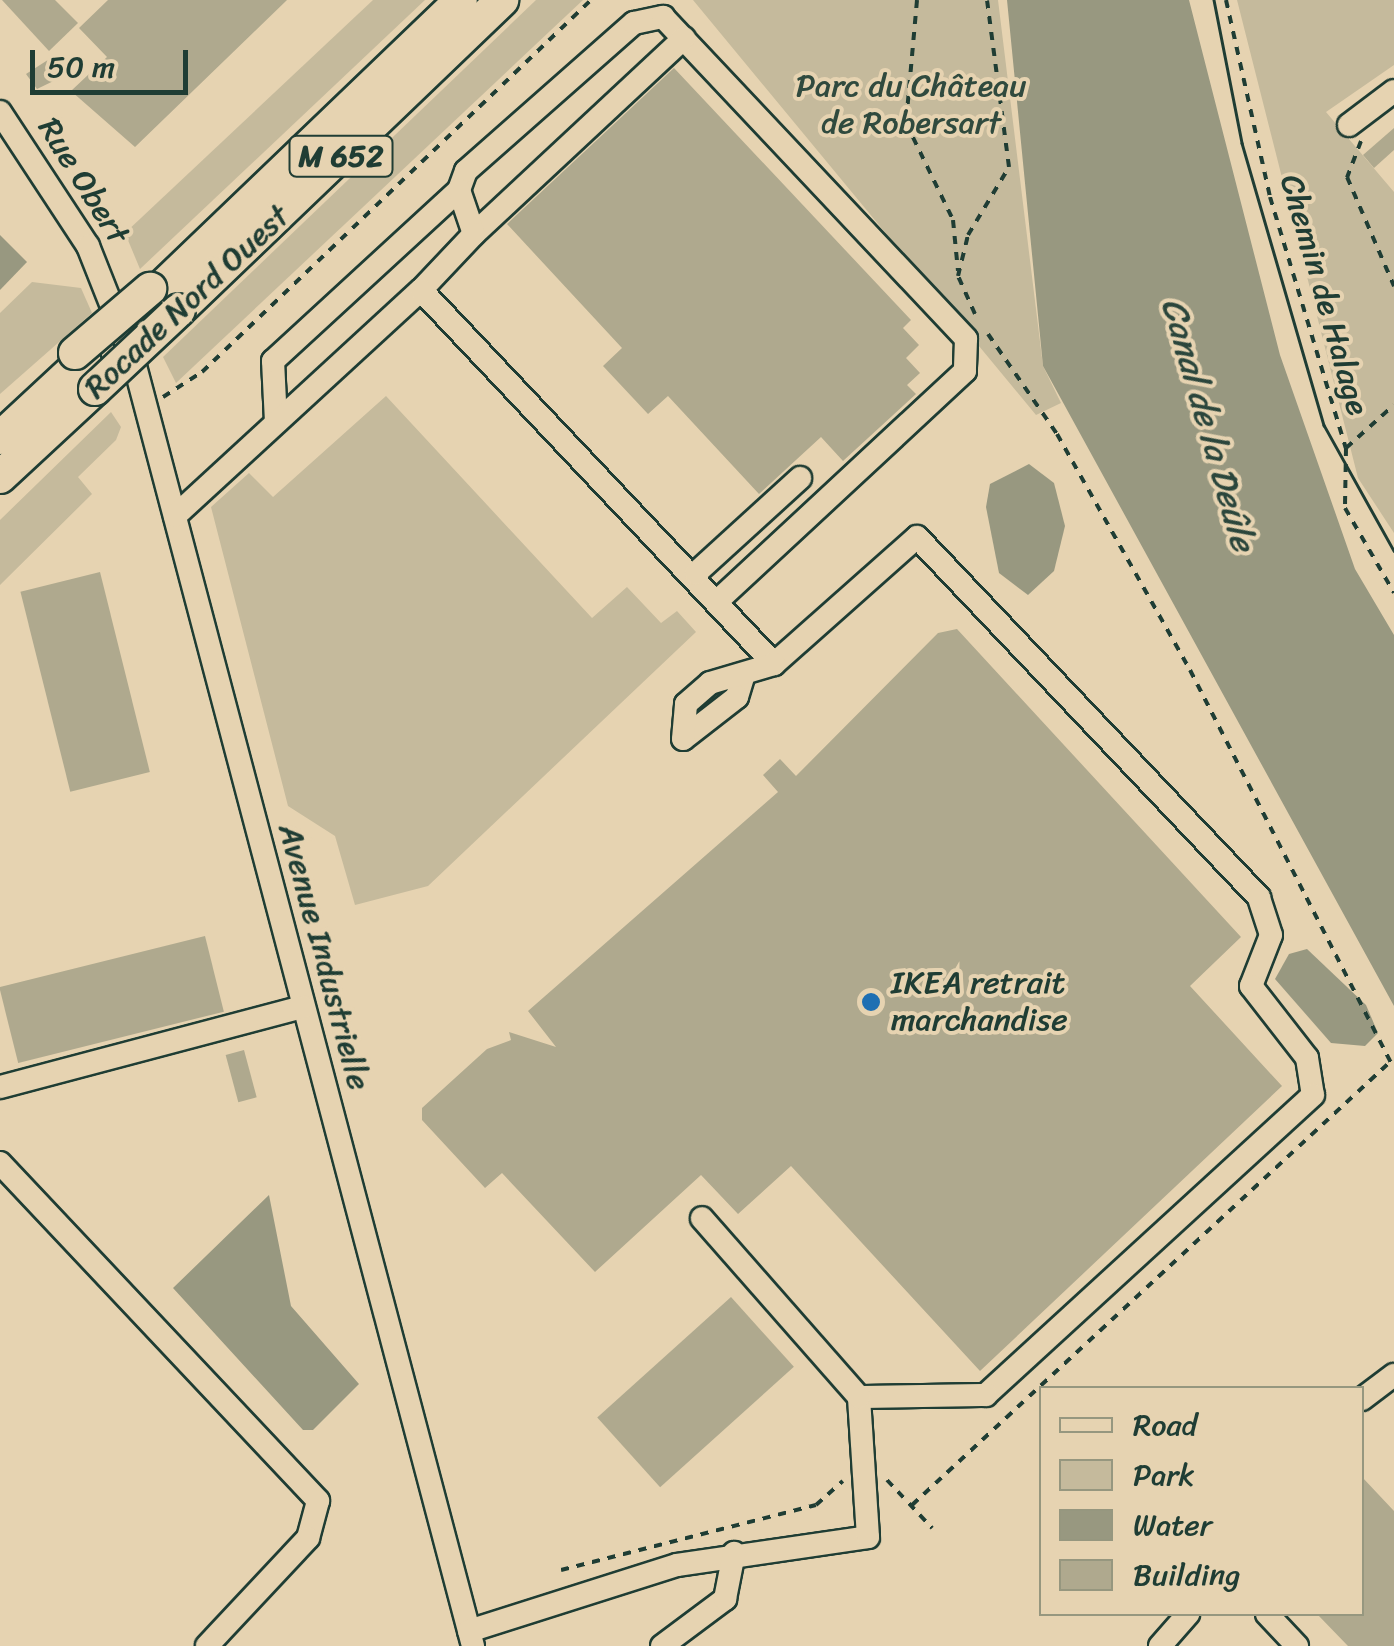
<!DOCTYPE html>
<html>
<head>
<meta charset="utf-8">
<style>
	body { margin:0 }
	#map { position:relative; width:1394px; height:1646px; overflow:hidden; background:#e6d3b1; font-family:Sriracha,sans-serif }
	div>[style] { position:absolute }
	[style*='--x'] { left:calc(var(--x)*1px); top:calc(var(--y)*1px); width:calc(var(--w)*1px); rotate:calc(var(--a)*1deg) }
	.green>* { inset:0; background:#c5ba9c }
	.water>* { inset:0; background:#989880 }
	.building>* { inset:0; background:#afa98e; transform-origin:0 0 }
	.path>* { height:4px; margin-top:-2px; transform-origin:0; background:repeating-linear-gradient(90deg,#1f3d34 0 8px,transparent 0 16px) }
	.roads { filter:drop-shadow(2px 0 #1f3d34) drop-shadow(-2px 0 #1f3d34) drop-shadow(0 2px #1f3d34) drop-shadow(0 -2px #1f3d34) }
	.minor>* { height:22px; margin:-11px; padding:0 11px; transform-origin:11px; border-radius:11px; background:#e6d3b1 }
	.highway>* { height:32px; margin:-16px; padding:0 16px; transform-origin:16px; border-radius:16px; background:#e6d3b1 }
	.tram>* { height:2.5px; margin:-1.25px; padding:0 1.25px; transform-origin:1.25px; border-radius:1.25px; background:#1f3d34 }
	.bridges { filter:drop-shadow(2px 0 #1f3d34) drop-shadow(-2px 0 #1f3d34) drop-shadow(0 2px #1f3d34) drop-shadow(0 -2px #1f3d34) }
	.highway-bridge>* { height:32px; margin:-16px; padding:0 16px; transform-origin:16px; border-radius:16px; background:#e6d3b1 }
	.dots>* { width:28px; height:28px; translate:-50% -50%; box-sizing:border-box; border:5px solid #e6d3b1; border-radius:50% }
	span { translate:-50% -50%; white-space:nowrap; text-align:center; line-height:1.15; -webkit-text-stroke:8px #e6d3b1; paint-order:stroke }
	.shield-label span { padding:2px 8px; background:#e6d3b1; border:2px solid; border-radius:8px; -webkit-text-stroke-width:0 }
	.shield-label { font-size:30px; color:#1f3d34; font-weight:700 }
	.park-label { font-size:32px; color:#304a3e }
	.street-label { font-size:32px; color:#1f3d34 }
	.poi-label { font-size:32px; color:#1f3d34 }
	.left { translate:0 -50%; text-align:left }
	.water-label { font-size:35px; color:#2b463c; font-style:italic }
	.legend { position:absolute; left:1039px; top:1386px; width:325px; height:230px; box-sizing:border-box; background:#e6d3b1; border:2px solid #96977f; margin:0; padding:12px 18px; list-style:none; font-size:30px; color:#1f3d34 }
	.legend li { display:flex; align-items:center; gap:20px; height:50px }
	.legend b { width:50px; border:2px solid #96977f }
	.scale { position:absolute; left:30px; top:50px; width:158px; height:45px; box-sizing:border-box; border:5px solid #1f3d34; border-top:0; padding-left:12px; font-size:30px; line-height:35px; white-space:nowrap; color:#1f3d34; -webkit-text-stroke:8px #e6d3b1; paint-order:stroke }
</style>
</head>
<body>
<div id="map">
	<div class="green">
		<div style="clip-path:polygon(373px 0,425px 0,140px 269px,125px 233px)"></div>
		<div style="clip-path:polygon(536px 0,583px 0,176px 383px,163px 357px)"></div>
		<div style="clip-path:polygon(693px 0,998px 0,1043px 366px,1061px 403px,1036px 415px)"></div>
		<div style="clip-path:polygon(1237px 0,1394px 0,1394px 65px,1326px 112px,1394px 192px,1394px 533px,1358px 478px)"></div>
		<div style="clip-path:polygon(32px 282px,81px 288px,92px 313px,0 394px,0 313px)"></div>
		<div style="clip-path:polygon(386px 396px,592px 618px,627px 587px,661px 623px,677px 611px,696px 632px,428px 886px,355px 905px,335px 836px,288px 806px,211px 507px,249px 473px,273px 497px)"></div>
		<div style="clip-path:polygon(111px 412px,121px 427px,116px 440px,78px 477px,92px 494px,0 585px,0 520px)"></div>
	</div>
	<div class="water">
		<div style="clip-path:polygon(1007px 0,1189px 0,1280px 355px,1355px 569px,1394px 635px,1394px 1006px,1043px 366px)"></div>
		<div style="clip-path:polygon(0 235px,27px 262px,0 290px)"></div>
		<div style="clip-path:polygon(1029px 464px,1054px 483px,1065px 526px,1054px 571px,1028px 595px,999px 573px,986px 507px,990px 484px)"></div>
		<div style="clip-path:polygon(1307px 949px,1366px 1005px,1378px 1033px,1365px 1046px,1331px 1043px,1275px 979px,1289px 954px)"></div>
		<div style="clip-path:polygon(269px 1195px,291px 1306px,359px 1384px,313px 1430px,303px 1430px,173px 1288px)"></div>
	</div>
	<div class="building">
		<div style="clip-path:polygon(2px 0,55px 0,78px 23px,49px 51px)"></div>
		<div style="clip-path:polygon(108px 0,287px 0,135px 147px,71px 91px,107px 57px,79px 28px)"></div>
		<div style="clip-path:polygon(54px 56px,70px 73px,37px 89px,26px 74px)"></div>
		<div style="clip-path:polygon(674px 68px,911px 320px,903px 328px,919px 345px,906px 358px,920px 373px,907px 385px,916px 394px,843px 461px,821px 437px,759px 494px,668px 396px,648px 414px,603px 366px,622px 348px,507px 224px)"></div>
		<div style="clip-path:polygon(1394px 128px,1394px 150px,1374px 168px,1363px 155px)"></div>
		<div style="left:100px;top:572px;width:206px;height:82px;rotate:76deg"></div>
		<div style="clip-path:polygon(957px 629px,1241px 937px,1190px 986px,1282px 1086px,980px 1371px,791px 1166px,738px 1214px,701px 1175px,595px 1272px,502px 1173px,485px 1188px,422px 1120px,422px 1108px,487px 1049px,511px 1040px,509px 1032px,556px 1047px,528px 1011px,778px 792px,763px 775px,780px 759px,796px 776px,938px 633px)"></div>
		<div style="left:205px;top:936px;width:78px;height:212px;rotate:76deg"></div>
		<div style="left:244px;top:1050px;width:49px;height:19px;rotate:75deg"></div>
		<div style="left:731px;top:1297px;width:94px;height:180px;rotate:48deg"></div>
		<div style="clip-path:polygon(1362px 1477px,1394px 1511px,1394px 1646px,1348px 1646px,1317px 1614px,1362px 1614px)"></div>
	</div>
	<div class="path">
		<div style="--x:917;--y:0;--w:123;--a:95.1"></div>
		<div style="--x:906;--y:123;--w:108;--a:64.1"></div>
		<div style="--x:953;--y:220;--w:51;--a:84.4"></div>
		<div style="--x:1226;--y:0;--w:202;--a:77.4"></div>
		<div style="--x:1270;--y:197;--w:262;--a:73.2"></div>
		<div style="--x:1346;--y:448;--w:60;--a:91"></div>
		<div style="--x:1345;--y:508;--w:98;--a:60"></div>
		<div style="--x:1361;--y:141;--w:39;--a:111"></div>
		<div style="--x:1347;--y:177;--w:119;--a:66.7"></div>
		<div style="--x:975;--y:314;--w:42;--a:-114.1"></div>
		<div style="--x:958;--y:276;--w:42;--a:-76.3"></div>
		<div style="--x:968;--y:235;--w:79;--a:-58.9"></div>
		<div style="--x:1009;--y:167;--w:168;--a:-97.5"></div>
		<div style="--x:988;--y:334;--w:121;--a:55.4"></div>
		<div style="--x:1057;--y:434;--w:271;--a:60.6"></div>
		<div style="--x:1190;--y:670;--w:447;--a:62.9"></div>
		<div style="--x:163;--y:397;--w:46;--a:-32.7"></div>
		<div style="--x:202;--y:372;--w:538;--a:-43.72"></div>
		<div style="--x:1346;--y:448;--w:64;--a:-41.9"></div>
		<div style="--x:887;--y:1480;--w:66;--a:46.8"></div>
		<div style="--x:912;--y:1505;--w:655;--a:-42.83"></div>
		<div style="--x:561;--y:1570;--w:263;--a:-14.3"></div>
		<div style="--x:816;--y:1505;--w:36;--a:-42"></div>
	</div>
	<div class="roads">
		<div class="minor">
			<div style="--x:0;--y:112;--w:160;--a:56.7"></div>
			<div style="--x:88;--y:246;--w:125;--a:68.4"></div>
			<div style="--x:134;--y:362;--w:1328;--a:75.21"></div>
			<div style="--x:1349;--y:125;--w:56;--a:-37.1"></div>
			<div style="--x:459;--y:190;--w:20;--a:-70"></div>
			<div style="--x:466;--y:171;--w:224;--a:-41.4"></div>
			<div style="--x:634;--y:23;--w:30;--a:-12"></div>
			<div style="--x:663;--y:17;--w:442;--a:46.7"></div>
			<div style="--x:966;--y:339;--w:32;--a:92"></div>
			<div style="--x:965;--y:371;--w:335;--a:137.1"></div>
			<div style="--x:474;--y:234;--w:287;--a:-43"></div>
			<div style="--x:276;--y:422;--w:61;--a:-92.8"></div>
			<div style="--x:273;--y:361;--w:253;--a:-42.6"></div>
			<div style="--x:459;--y:190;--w:46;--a:71.2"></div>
			<div style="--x:474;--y:234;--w:77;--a:133.4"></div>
			<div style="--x:175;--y:516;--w:334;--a:-42.6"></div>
			<div style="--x:421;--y:290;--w:514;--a:46.65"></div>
			<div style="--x:774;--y:664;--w:191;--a:-41.6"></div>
			<div style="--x:917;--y:537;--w:497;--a:46.5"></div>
			<div style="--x:1259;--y:898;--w:39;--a:72"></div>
			<div style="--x:1271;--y:935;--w:55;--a:111.4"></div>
			<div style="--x:1251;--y:986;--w:91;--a:52.1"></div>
			<div style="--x:1307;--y:1058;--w:37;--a:81"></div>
			<div style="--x:1313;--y:1095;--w:444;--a:137.5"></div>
			<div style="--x:986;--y:1395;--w:127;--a:179.1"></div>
			<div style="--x:696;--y:573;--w:141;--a:-42.4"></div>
			<div style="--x:744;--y:674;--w:24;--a:107"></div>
			<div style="--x:737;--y:697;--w:68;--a:142.1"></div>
			<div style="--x:683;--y:739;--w:35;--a:-85"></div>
			<div style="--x:686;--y:704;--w:32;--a:-41"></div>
			<div style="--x:710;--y:683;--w:67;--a:-16.5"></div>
			<div style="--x:0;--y:1087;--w:313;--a:-14.8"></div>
			<div style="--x:0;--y:1163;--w:464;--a:46.7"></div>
			<div style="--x:318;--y:1501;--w:38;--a:105"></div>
			<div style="--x:308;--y:1538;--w:148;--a:133.1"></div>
			<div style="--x:1362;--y:1399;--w:40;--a:-37"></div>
			<div style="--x:1267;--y:1614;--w:44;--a:46.8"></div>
			<div style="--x:469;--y:1631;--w:218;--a:-17.6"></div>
			<div style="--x:677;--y:1565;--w:193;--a:-8.3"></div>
			<div style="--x:868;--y:1537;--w:140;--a:-93.7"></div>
			<div style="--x:859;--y:1397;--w:238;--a:-131.3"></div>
			<div style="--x:662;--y:1646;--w:79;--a:-36.7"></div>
			<div style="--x:725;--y:1599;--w:47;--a:-78.9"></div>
			<div style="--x:1160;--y:1646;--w:43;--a:-48.8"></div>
		</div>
		<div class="highway">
			<div style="--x:141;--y:307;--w:443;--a:-43.8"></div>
			<div style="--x:179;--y:310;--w:448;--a:-43.8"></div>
			<div style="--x:0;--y:438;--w:115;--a:-42.9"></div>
			<div style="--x:0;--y:477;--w:129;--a:-42.8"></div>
		</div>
	</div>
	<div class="tram">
		<div style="--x:1214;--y:0;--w:146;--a:78.9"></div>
		<div style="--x:1242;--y:143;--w:294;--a:73.8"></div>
		<div style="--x:1324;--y:425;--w:144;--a:60.9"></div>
	</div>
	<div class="bridges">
		<div class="highway-bridge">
			<div style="--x:75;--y:353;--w:99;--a:-40.5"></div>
			<div style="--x:95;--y:389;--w:115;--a:-43.2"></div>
		</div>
	</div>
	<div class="dots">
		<div style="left:871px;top:1002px;background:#1f6fb2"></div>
	</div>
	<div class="shield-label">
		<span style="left:341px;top:156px">M 652</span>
	</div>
	<div class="park-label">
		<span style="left:911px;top:105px">Parc du Château<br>de Robersart</span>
	</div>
	<div class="street-label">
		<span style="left:83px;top:181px;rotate:58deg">Rue Obert</span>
		<span style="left:1324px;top:295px;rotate:74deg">Chemin de Halage</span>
		<span style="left:187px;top:302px;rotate:-43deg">Rocade Nord Ouest</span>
		<span style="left:324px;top:957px;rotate:75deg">Avenue Industrielle</span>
	</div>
	<div class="poi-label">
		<span class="left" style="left:891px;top:1002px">IKEA retrait<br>marchandise</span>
	</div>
	<div class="water-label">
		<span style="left:1209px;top:424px;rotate:74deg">Canal de la Deûle</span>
	</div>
	<ul class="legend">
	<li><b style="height:12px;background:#e6d3b1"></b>Road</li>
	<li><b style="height:28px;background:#c5ba9c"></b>Park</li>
	<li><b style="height:28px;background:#989880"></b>Water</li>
	<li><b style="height:28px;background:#afa98e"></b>Building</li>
	</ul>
	<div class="scale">50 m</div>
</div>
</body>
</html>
